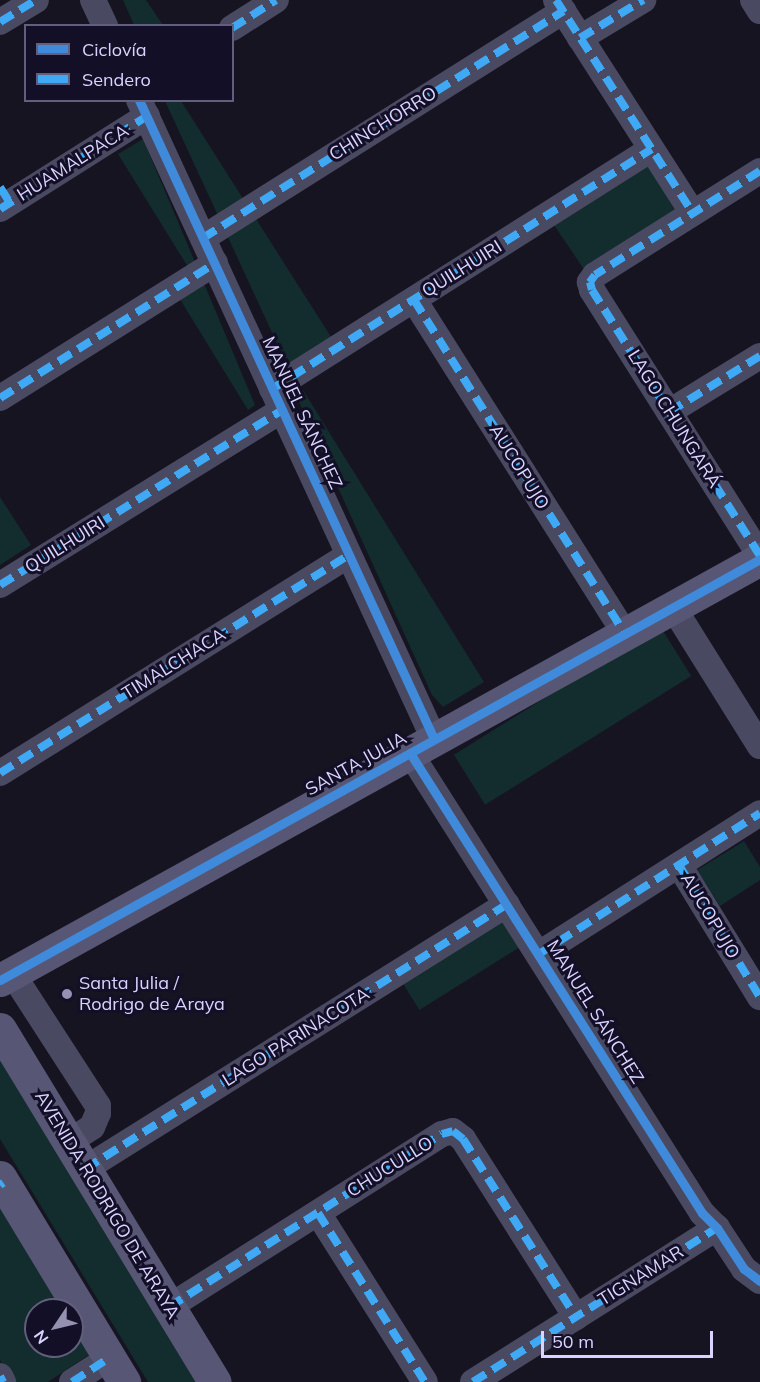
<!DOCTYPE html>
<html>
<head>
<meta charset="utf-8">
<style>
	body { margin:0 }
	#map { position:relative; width:760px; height:1382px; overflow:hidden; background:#161421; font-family:Mulish,sans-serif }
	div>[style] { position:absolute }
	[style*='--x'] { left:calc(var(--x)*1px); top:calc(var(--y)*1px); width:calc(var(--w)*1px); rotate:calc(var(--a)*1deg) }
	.green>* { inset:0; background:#132c2d; transform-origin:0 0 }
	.street>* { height:26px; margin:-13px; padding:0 13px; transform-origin:13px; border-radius:13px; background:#4a4962 }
	.secondary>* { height:33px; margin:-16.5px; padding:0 16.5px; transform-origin:16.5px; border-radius:16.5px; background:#575674 }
	.quiet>* { height:8px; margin-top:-4px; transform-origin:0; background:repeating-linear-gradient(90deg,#3fa9f5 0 15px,transparent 0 23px) }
	.cycleway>* { height:9px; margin:-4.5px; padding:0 4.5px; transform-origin:4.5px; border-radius:4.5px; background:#408adc }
	.dots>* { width:16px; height:16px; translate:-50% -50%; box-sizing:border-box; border:3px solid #130f26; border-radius:50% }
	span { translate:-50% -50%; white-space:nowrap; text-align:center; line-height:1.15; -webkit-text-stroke:6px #130f26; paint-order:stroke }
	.street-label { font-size:18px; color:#d9d4ff }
	.poi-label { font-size:18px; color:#d9d4ff }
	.left { translate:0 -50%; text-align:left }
	.legend { position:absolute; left:24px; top:24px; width:210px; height:78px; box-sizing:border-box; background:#130f26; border:2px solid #625e7d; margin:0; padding:8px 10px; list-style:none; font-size:18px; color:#d9d4ff }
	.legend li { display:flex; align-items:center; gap:12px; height:30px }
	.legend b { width:30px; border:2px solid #625e7d }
	.north { position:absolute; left:24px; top:1298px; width:60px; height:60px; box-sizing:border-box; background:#130f26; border:2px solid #625e7d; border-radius:50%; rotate:235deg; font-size:16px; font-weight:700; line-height:24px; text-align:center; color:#d9d4ff }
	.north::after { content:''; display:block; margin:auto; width:21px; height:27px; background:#9591b1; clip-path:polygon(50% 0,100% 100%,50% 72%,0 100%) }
	.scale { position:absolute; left:541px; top:1331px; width:172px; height:27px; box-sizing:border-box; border:3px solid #d9d4ff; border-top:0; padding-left:8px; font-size:18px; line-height:21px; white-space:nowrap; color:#d9d4ff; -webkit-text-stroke:4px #130f26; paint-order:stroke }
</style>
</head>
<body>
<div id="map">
	<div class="green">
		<div style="clip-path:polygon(123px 0,146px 0,163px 25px,134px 25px)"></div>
		<div style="clip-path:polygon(165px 101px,181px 101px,333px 340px,291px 364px,281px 352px)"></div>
		<div style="clip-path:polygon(143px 139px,195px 262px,188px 267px,118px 154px)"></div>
		<div style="left:646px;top:161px;width:59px;height:112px;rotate:56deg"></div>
		<div style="clip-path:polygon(203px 281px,255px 405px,248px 410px,178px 296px)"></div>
		<div style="clip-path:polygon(303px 390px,484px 682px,443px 707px,432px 695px,296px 395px)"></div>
		<div style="clip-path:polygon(0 497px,31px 545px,0 565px)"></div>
		<div style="left:660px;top:626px;width:59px;height:243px;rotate:58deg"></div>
		<div style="clip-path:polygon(744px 841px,760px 867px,760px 880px,720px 906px,697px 870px)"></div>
		<div style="left:504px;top:917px;width:34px;height:121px;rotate:58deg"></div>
		<div style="clip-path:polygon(0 1058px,200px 1382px,148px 1382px,0 1139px)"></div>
		<div style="clip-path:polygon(0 1202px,64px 1310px,36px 1310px,36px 1346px,72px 1346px,72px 1323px,90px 1354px,48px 1382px,12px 1382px,0 1360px)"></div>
	</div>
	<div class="street">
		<div style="--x:93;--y:0;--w:29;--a:65"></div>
		<div style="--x:556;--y:0;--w:253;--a:57.3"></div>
		<div style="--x:753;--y:0;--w:13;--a:58"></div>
		<div style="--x:0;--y:22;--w:42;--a:-31.4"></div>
		<div style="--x:232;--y:28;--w:52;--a:-32.5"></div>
		<div style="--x:580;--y:38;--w:74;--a:-31.1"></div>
		<div style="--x:139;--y:100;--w:704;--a:65.22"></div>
		<div style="--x:760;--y:171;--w:195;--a:147.8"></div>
		<div style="--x:595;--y:275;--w:9;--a:126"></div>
		<div style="--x:590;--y:282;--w:8;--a:76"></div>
		<div style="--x:592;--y:290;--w:315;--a:57.7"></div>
		<div style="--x:0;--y:209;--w:174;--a:-32.3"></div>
		<div style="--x:203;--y:238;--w:426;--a:-32.2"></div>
		<div style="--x:414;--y:300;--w:395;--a:57.7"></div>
		<div style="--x:272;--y:389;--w:449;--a:-32.3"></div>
		<div style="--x:0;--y:398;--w:254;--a:-32.1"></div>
		<div style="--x:669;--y:412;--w:107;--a:-31.6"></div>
		<div style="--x:0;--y:585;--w:332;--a:-31.8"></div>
		<div style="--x:673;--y:607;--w:164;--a:58"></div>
		<div style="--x:410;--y:753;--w:545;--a:57.59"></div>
		<div style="--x:702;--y:1213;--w:21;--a:45"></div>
		<div style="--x:717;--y:1228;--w:49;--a:56.6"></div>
		<div style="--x:744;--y:1269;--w:20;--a:37"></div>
		<div style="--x:0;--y:773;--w:411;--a:-32"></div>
		<div style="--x:679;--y:865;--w:155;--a:58.5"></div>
		<div style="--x:539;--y:954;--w:262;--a:-32.5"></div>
		<div style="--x:12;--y:973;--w:158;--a:57.1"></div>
		<div style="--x:98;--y:1106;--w:7;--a:90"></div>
		<div style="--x:98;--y:1113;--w:15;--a:113"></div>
		<div style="--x:92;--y:1127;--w:27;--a:147"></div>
		<div style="--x:85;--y:1169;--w:498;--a:-32.1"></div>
		<div style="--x:318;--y:1213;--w:200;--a:57.7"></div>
		<div style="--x:169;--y:1307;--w:323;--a:-32.4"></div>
		<div style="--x:442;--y:1134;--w:11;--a:-15"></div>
		<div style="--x:453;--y:1131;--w:13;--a:39"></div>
		<div style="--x:463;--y:1139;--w:211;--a:57.6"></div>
		<div style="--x:0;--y:1376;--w:7;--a:63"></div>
		<div style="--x:72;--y:1382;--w:44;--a:-33"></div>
		<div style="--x:473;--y:1382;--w:289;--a:-32.3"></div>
	</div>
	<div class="secondary">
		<div style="--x:0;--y:980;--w:869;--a:-28.98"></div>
		<div style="--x:0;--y:1029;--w:413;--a:58.7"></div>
		<div style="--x:0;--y:1177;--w:240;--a:58.8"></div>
	</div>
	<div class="quiet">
		<div style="--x:556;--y:0;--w:253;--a:57.3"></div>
		<div style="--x:0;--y:22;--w:42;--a:-31.4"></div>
		<div style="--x:232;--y:28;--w:52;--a:-32.5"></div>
		<div style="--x:580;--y:38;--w:74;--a:-31.1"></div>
		<div style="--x:760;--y:171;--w:195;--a:147.8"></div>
		<div style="--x:595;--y:275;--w:9;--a:126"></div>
		<div style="--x:590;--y:282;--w:8;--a:76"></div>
		<div style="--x:592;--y:290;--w:315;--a:57.7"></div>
		<div style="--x:0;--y:187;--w:19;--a:58"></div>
		<div style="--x:0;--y:209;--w:174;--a:-32.3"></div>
		<div style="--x:203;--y:238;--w:426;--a:-32.2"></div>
		<div style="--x:414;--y:300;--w:395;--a:57.7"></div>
		<div style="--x:272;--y:389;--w:449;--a:-32.3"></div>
		<div style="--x:0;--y:398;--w:254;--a:-32.1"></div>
		<div style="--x:669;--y:412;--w:107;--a:-31.6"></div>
		<div style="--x:0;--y:585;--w:332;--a:-31.8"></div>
		<div style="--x:0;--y:773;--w:411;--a:-32"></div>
		<div style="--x:679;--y:865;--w:155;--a:58.5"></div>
		<div style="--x:539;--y:954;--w:262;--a:-32.5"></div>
		<div style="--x:85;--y:1169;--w:498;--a:-32.1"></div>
		<div style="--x:0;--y:1185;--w:4;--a:-34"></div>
		<div style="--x:318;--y:1213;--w:200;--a:57.7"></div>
		<div style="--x:169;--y:1307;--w:323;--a:-32.4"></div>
		<div style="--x:442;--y:1134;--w:11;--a:-15"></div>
		<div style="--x:453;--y:1131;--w:13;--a:39"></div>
		<div style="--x:463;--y:1139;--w:211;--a:57.6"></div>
		<div style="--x:0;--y:1376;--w:7;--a:63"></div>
		<div style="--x:72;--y:1382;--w:44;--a:-33"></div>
		<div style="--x:473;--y:1382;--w:289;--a:-32.3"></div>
	</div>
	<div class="cycleway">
		<div style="--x:139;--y:100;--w:704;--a:65.22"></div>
		<div style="--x:410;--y:753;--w:545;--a:57.59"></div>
		<div style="--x:702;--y:1213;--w:21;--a:45"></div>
		<div style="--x:717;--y:1228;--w:49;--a:56.6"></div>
		<div style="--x:744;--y:1269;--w:20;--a:37"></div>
		<div style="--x:0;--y:980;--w:869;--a:-28.98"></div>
	</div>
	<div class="dots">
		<div style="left:67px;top:994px;background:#9591b1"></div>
	</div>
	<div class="street-label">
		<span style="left:383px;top:124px;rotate:-32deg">CHINCHORRO</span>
		<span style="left:73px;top:163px;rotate:-32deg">HUAMALPACA</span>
		<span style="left:462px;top:269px;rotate:-32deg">QUILHUIRI</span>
		<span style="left:302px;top:413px;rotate:65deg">MANUEL SÁNCHEZ</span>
		<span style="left:674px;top:419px;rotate:58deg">LAGO CHUNGARÁ</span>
		<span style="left:519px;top:467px;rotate:58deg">AUCOPUJO</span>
		<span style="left:65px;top:545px;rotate:-32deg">QUILHUIRI</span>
		<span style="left:174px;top:664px;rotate:-32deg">TIMALCHACA</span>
		<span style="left:356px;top:764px;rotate:-29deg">SANTA JULIA</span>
		<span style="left:710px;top:916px;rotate:59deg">AUCOPUJO</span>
		<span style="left:595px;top:1012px;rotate:58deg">MANUEL SÁNCHEZ</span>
		<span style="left:296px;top:1037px;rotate:-32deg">LAGO PARINACOTA</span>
		<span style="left:390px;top:1167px;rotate:-32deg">CHUCULLO</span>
		<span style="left:107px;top:1205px;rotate:59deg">AVENIDA RODRIGO DE ARAYA</span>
		<span style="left:641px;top:1276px;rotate:-32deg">TIGNAMAR</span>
	</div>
	<div class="poi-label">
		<span class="left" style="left:79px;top:994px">Santa Julia /<br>Rodrigo de Araya</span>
	</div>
	<ul class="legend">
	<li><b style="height:8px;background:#408adc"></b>Ciclovía</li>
	<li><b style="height:8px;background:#3fa9f5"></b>Sendero</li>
	</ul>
	<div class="north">N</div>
	<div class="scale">50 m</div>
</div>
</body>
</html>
